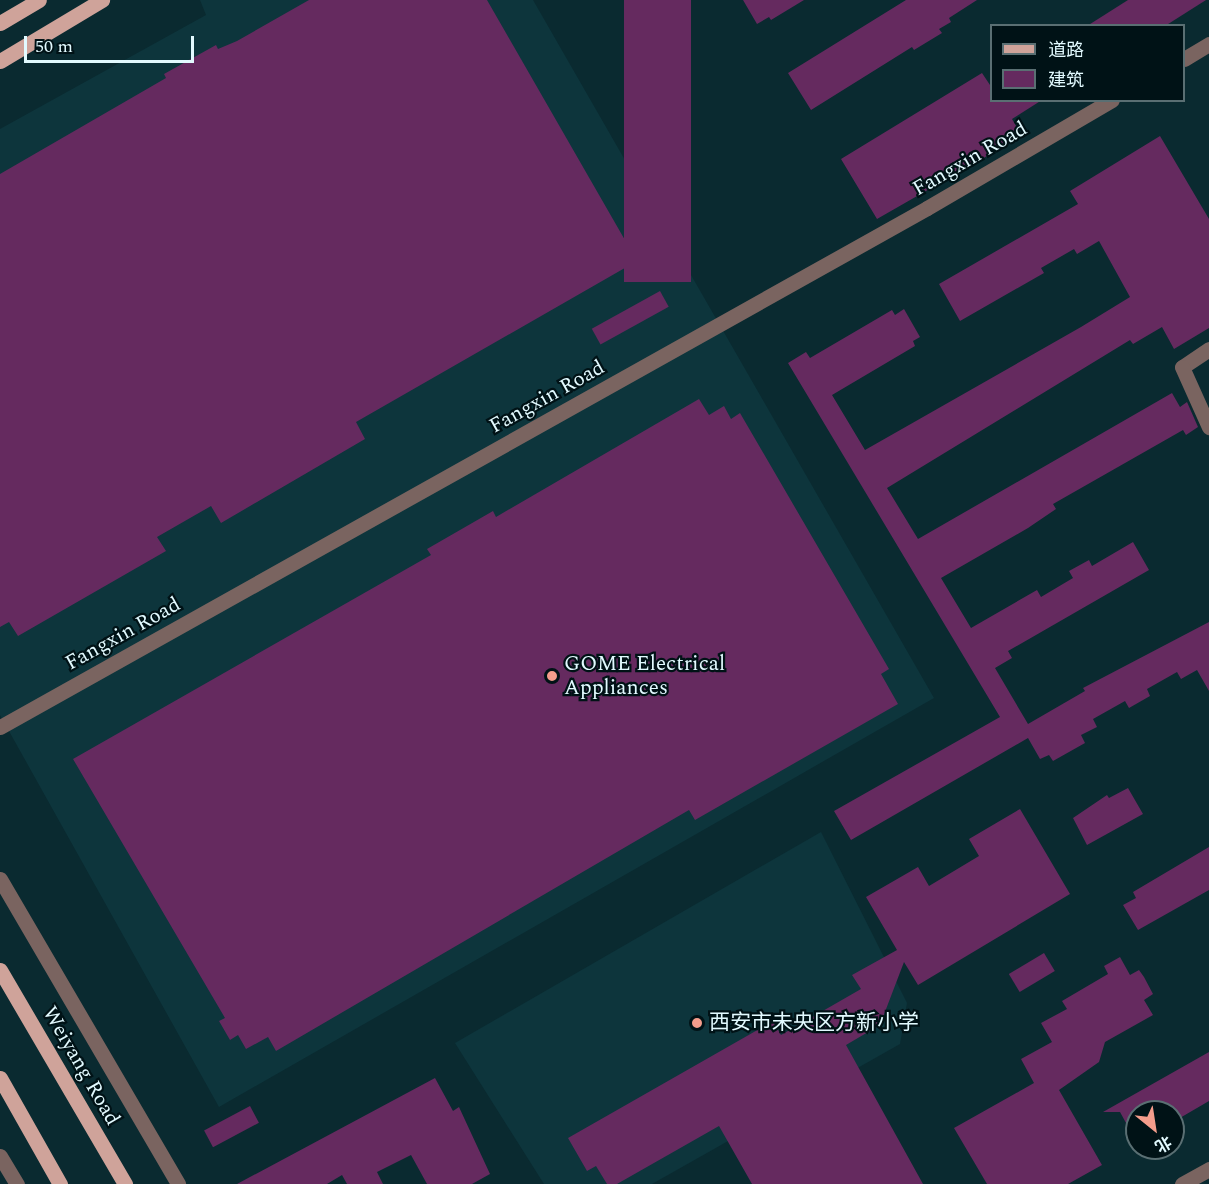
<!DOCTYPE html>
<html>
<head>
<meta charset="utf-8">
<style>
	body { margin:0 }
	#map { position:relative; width:1209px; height:1184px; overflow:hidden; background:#0a2a30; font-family:Spectral,"Noto Sans SC",serif }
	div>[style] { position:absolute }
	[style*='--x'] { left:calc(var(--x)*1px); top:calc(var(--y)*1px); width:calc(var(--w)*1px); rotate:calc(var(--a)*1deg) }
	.built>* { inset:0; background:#0d353c }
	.building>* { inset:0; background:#652a5f; transform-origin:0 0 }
	.minor>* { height:15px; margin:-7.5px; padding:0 7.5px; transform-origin:7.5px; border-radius:7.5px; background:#7a6460 }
	.major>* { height:15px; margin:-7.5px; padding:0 7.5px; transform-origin:7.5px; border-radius:7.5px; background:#cfa39a }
	.dots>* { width:16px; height:16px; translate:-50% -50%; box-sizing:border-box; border:3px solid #001216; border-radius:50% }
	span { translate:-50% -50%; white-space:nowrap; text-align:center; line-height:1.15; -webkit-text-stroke:4.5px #001216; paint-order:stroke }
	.street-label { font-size:21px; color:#e2faff }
	.poi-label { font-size:21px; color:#e2faff }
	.left { translate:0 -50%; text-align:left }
	.legend { position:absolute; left:990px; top:24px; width:195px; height:78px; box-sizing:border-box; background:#001216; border:2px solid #5a6f73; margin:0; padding:8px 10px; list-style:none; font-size:18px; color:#e2faff }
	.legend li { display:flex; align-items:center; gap:12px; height:30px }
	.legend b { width:30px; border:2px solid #5a6f73 }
	.north { position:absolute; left:1125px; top:1100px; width:60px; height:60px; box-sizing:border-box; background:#001216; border:2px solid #5a6f73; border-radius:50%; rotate:150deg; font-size:16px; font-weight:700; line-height:24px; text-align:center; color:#e2faff }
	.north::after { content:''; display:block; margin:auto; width:21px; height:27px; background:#f49d8c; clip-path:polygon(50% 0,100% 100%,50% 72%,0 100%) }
	.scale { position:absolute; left:24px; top:36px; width:170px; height:27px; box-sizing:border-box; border:3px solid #e2faff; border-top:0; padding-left:8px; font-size:18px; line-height:21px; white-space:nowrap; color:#e2faff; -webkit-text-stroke:4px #001216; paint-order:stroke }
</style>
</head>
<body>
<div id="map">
	<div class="built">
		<div style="clip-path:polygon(200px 0,533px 0,934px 698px,219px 1107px,0 715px,0 129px,206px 15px)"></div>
		<div style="clip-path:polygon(821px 832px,907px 1003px,900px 1044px,652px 1184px,544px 1184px,455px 1043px)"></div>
	</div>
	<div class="building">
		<div style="clip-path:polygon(309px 0,487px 0,637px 261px,356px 422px,365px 439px,221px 523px,211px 506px,157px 537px,166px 551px,18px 636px,9px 622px,0 627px,0 174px,166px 78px,164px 74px,216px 45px,218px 49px,237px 41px)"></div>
		<div style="left:624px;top:0;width:67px;height:282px"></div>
		<div style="clip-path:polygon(743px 0,804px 0,771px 20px,769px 17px,757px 24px)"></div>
		<div style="clip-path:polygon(906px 0,977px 0,949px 18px,951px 22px,939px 29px,942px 33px,914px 50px,912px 47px,811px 110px,788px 73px)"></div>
		<div style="clip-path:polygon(1128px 0,1206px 0,1165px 26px,1087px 26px)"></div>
		<div style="clip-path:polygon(982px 73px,992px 88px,992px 100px,1042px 100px,1012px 119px,1022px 136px,877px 219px,841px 159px)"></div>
		<div style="clip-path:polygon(1160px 136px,1209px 219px,1209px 328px,1174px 349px,1162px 327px,1133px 344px,1130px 340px,887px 488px,918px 539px,1172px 393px,1180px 407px,1187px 402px,1198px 427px,1186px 435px,1183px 430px,1053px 504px,1056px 509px,1028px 528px,941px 578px,971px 628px,1037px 590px,1041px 597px,1073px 578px,1069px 571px,1089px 560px,1092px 566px,1133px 542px,1149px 570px,1008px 651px,1012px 658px,995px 668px,1028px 724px,1085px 691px,1083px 688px,1209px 622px,1209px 691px,1197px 670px,1181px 679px,1177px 672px,1147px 689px,1150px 696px,1129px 708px,1125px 701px,1093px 719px,1097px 727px,1081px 735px,1085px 743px,1053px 761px,1049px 755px,1040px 759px,1028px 738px,851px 840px,834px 811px,1000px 717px,788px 363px,806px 352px,810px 358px,892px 310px,895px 315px,904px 309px,920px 337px,913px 341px,915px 346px,832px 395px,865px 450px,1081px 327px,1130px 297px,1099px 241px,1077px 254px,1074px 249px,1041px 268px,1044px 273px,960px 321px,939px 284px,1078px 204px,1070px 191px)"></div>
		<div style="left:660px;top:291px;width:18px;height:78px;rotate:61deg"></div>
		<div style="clip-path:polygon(699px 399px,709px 415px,724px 406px,731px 419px,740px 413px,889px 669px,881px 674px,898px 704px,695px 820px,689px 810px,276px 1051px,268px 1037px,246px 1049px,238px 1035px,230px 1040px,219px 1021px,225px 1018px,73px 759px,431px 555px,427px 549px,493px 511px,496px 517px)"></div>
		<div style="clip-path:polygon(1128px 788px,1143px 814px,1087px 845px,1073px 818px,1107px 795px,1109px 798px)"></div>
		<div style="clip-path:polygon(1020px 809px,1070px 894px,918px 985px,904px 962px,880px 1025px,846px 1045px,923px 1184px,752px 1184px,719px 1126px,617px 1184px,607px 1184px,596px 1166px,587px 1171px,568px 1138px,773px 1021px,781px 1035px,861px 989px,852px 975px,897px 950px,866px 897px,918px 867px,929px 886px,979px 856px,969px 839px)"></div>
		<div style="clip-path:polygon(1209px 847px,1209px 890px,1138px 930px,1123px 905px,1136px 898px,1133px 892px)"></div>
		<div style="left:1044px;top:953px;width:21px;height:41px;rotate:59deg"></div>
		<div style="clip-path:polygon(1120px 957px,1130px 975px,1139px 970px,1144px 977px,1153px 994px,1144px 1000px,1153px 1015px,1105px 1042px,1099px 1062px,1059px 1090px,1102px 1165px,1068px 1184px,987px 1184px,954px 1128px,1034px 1083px,1021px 1059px,1052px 1042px,1041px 1023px,1067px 1009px,1062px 1001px,1108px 974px,1104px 966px)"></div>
		<div style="clip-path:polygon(1209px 1052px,1209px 1101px,1173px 1122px,1173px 1112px,1137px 1112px,1137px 1143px,1120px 1112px,1103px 1112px)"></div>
		<div style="clip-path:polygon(435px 1078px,453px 1111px,459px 1107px,490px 1174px,472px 1184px,427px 1184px,411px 1155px,377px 1172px,383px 1184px,347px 1184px,342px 1175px,327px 1184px,237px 1184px)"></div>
		<div style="left:250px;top:1106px;width:19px;height:52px;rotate:62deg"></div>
	</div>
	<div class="minor">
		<div style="--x:1184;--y:59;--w:29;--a:-31"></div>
		<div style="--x:1209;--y:349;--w:32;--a:146"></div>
		<div style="--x:1182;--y:367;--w:66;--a:65.8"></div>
		<div style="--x:0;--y:727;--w:1062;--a:-29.24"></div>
		<div style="--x:927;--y:208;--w:214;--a:-30.3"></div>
		<div style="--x:0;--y:879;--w:353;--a:59.7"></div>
		<div style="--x:0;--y:1156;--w:33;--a:59"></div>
		<div style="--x:1182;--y:1184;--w:31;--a:-29"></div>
	</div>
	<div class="major">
		<div style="--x:0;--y:23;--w:45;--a:-30.5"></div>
		<div style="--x:0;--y:61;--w:119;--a:-30.9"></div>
		<div style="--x:0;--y:970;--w:248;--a:59.7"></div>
		<div style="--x:0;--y:1078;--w:122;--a:60.5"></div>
	</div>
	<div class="dots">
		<div style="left:552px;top:676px;background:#f49d8c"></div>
		<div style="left:697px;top:1023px;background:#f49d8c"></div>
	</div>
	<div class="street-label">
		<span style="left:970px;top:159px;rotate:-30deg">Fangxin Road</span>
		<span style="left:547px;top:397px;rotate:-29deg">Fangxin Road</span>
		<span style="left:123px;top:634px;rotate:-29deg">Fangxin Road</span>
		<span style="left:81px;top:1066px;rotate:60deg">Weiyang Road</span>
	</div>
	<div class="poi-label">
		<span class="left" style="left:564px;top:676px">GOME Electrical<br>Appliances</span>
		<span class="left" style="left:709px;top:1023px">西安市未央区方新小学</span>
	</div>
	<ul class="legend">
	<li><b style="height:8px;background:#cfa39a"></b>道路</li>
	<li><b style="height:16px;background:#652a5f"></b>建筑</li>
	</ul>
	<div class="north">北</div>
	<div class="scale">50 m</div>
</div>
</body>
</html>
